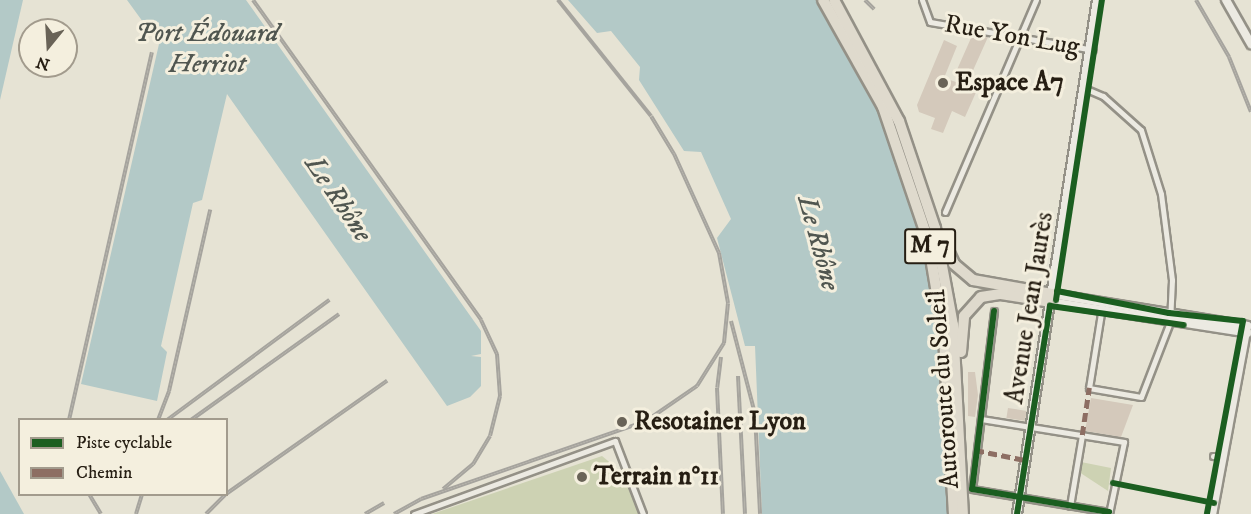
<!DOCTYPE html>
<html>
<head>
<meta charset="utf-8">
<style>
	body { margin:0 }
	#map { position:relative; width:1251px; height:514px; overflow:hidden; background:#e6e3d4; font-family:"IM FELL DW Pica",serif }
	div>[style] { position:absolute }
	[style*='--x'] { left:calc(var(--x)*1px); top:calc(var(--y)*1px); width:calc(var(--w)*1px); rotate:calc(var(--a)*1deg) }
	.green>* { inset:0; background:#cdd2b3 }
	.water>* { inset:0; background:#b3c9c7 }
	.building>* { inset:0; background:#d4c9bb; transform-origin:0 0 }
	.roads { filter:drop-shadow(2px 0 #949187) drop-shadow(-2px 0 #949187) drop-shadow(0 2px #949187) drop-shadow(0 -2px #949187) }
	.street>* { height:5px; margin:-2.5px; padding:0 2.5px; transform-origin:2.5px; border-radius:2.5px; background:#eceae2 }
	.secondary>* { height:8px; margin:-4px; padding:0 4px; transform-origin:4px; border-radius:4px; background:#eceae2 }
	.highway>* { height:10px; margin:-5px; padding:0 5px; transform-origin:5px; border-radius:5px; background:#dfdacd }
	.rail>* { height:4px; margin-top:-2px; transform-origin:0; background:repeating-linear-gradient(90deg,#f4efde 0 4.5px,#a6a49e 0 9px); box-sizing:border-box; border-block:2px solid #a6a49e }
	.quiet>* { height:4.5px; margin-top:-2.25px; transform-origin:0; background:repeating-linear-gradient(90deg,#8d6e63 0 9px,transparent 0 13.5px) }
	.cycleway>* { height:6px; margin:-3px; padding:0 3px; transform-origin:3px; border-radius:3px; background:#1b5e20 }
	.dots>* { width:16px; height:16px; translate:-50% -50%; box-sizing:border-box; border:3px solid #f4efde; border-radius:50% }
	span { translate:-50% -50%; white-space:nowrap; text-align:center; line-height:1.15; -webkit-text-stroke:6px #f4efde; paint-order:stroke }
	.shield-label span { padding:2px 4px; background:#f4efde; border:2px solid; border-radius:4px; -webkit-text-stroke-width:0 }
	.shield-label { font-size:24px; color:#261e13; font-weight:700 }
	.street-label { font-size:26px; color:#261e13 }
	.poi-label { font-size:26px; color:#261e13; font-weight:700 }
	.left { translate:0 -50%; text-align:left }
	.water-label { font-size:27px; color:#505650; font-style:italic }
	.legend { position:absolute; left:18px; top:418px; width:210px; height:78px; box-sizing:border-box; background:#f4efde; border:2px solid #a29b8d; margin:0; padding:8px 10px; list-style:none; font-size:18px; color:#261e13 }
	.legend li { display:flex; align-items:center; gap:12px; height:30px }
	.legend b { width:30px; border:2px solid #a29b8d }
	.north { position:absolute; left:18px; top:18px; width:60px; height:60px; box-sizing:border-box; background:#f4efde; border:2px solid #a29b8d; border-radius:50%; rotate:198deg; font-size:16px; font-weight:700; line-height:24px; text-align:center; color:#261e13 }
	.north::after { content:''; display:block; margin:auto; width:21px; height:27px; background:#696357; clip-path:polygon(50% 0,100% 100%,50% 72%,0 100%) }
</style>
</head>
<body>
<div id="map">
	<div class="green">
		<div style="clip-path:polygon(602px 456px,624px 474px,639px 514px,432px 514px)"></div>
		<div style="clip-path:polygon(1081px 462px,1111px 468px,1108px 491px,1079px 472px)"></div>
	</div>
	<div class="water">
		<div style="clip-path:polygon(0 0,23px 0,0 100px)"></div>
		<div style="clip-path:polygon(127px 0,246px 0,481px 331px,481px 354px,471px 356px,481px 357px,481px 386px,470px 397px,447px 406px,227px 94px,202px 200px,193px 203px,161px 346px,167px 352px,157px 401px,81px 384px,159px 44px)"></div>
		<div style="clip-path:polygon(568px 0,816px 0,879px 113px,919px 225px,939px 341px,948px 514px,762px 514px,755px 346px,745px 346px,717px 238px,731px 219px,701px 152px,684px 151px,639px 80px,640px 67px,611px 31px,597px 33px)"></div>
		<div style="clip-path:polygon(0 471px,24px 514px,0 514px)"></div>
	</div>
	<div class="building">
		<div style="clip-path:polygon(988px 37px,966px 86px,977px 90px,965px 117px,952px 111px,943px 133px,931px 129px,935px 118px,919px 112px,917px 105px,944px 40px,957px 46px,944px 78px,962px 84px,966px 77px,956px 72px,971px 38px)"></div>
		<div style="clip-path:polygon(968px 372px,975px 372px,978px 395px,975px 417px,968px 416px)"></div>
		<div style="clip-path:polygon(1091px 398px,1133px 405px,1121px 437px,1085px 431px)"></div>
		<div style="left:1008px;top:408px;width:19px;height:10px;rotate:9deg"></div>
	</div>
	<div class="roads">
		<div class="street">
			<div style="--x:922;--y:0;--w:23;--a:70"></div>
			<div style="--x:930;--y:22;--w:165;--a:9.7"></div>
			<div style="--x:1084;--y:88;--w:21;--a:23"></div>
			<div style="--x:1103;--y:96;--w:51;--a:41.8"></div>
			<div style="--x:1141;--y:130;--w:67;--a:72.6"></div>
			<div style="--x:1161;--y:194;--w:87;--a:82.7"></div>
			<div style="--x:1172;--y:280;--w:42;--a:92.7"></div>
			<div style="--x:1170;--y:322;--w:80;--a:111.1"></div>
			<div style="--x:1141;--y:397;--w:53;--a:-170.2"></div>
			<div style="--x:1089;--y:388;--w:82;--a:-80.9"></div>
			<div style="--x:945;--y:212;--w:231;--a:-66.8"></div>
			<div style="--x:994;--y:311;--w:179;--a:97"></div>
			<div style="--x:972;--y:489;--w:139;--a:9.5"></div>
			<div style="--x:981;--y:419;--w:145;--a:9.1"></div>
			<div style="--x:1124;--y:442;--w:74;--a:101.8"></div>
			<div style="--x:1213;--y:456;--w:10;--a:6"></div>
			<div style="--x:1070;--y:506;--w:72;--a:-80.4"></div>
			<div style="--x:414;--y:514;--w:214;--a:-20"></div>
			<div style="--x:615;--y:441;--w:78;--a:69"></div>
		</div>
		<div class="secondary">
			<div style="--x:1226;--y:0;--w:51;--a:60.4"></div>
			<div style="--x:1052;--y:294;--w:198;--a:9.3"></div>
			<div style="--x:1247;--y:326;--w:191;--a:100.5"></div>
			<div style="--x:1051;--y:302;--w:199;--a:8.9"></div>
			<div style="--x:1017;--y:514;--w:520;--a:-81.15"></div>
		</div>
		<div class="highway">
			<div style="--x:823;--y:0;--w:123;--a:60.7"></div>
			<div style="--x:883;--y:107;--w:140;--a:71.3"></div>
			<div style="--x:928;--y:240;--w:97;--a:80.5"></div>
			<div style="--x:944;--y:336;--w:178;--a:86.8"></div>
			<div style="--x:834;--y:0;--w:137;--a:61.8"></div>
			<div style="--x:899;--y:121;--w:113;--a:71.4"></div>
			<div style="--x:935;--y:228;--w:99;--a:79.5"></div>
			<div style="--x:953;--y:325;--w:189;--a:87"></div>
			<div style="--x:943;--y:240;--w:26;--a:65"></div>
			<div style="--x:954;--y:264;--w:25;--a:40"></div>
			<div style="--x:973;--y:280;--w:80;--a:10"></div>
			<div style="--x:961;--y:352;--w:36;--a:-85"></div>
			<div style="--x:964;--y:316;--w:25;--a:-48"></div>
			<div style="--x:981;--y:297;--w:20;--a:-9"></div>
			<div style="--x:1001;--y:294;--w:51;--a:9.1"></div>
		</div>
	</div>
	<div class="rail">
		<div style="--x:253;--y:0;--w:393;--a:54.5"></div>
		<div style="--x:481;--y:320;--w:38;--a:65"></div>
		<div style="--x:497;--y:354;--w:42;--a:85.9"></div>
		<div style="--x:500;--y:396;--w:41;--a:104"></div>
		<div style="--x:490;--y:436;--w:33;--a:121"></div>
		<div style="--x:473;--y:464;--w:39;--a:140"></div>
		<div style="--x:865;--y:0;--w:13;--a:45"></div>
		<div style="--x:1196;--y:0;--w:66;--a:59.9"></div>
		<div style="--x:1229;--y:57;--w:59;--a:68.2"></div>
		<div style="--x:731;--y:321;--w:96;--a:75.5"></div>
		<div style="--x:755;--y:414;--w:100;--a:87.1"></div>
		<div style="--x:721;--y:357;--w:31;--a:97"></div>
		<div style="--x:717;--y:388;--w:126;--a:87.3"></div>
		<div style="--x:738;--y:376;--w:138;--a:87.1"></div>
		<div style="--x:69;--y:420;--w:377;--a:-77.3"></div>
		<div style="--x:158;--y:420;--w:31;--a:-69"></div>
		<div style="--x:169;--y:391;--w:186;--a:-77.2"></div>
		<div style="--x:167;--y:420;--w:202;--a:-36.5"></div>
		<div style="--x:191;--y:420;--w:182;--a:-35.6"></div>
		<div style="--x:89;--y:494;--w:23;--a:59"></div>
		<div style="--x:226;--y:494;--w:197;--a:-35.1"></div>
		<div style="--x:136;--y:514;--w:21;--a:-73"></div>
		<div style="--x:206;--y:514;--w:28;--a:-45"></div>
		<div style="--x:365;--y:514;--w:22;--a:-30"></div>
		<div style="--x:394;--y:514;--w:31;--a:-29"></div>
		<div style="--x:421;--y:499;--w:238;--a:-19.1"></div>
		<div style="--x:646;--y:421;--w:62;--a:-34.5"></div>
		<div style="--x:697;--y:386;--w:51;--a:-57.9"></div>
		<div style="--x:724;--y:343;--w:40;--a:-84.3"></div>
		<div style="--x:728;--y:303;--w:51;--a:-100.2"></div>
		<div style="--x:719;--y:253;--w:109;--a:-114.4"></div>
		<div style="--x:674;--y:154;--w:44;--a:-121.2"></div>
		<div style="--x:651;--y:116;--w:149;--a:-128.7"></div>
	</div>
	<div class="quiet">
		<div style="--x:1082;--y:435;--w:48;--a:-81.5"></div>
		<div style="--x:975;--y:450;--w:51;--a:11.3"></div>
	</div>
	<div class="cycleway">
		<div style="--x:1057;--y:291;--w:114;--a:11.1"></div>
		<div style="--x:1169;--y:313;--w:74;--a:6.2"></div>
		<div style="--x:1243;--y:321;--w:196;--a:100.6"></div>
		<div style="--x:1056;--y:300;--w:304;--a:-81.3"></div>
		<div style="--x:994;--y:311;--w:179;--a:97"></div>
		<div style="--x:972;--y:489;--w:139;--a:9.5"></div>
		<div style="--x:1113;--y:483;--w:103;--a:11.2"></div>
		<div style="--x:1017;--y:514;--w:211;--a:-81"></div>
		<div style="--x:1050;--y:306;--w:135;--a:8.1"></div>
	</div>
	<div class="dots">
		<div style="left:943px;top:83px;background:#696357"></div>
		<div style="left:622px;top:422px;background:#696357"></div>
		<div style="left:582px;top:477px;background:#696357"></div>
	</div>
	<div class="shield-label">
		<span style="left:930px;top:246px">M 7</span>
	</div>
	<div class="street-label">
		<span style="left:1012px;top:36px;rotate:10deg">Rue Yon Lug</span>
		<span style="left:1030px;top:308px;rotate:-81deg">Avenue Jean Jaurès</span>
		<span style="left:944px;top:389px;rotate:-94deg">Autoroute du Soleil</span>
	</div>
	<div class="poi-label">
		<span class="left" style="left:955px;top:83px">Espace A7</span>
		<span class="left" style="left:634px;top:422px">Resotainer Lyon</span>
		<span class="left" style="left:594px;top:477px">Terrain n°11</span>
	</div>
	<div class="water-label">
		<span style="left:207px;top:49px">Port Édouard<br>Herriot</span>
		<span style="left:338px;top:199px;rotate:56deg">Le Rhône</span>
		<span style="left:818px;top:243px;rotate:75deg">Le Rhône</span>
	</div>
	<ul class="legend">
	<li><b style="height:8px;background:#1b5e20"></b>Piste cyclable</li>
	<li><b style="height:8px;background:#8d6e63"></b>Chemin</li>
	</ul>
	<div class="north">N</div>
</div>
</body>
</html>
